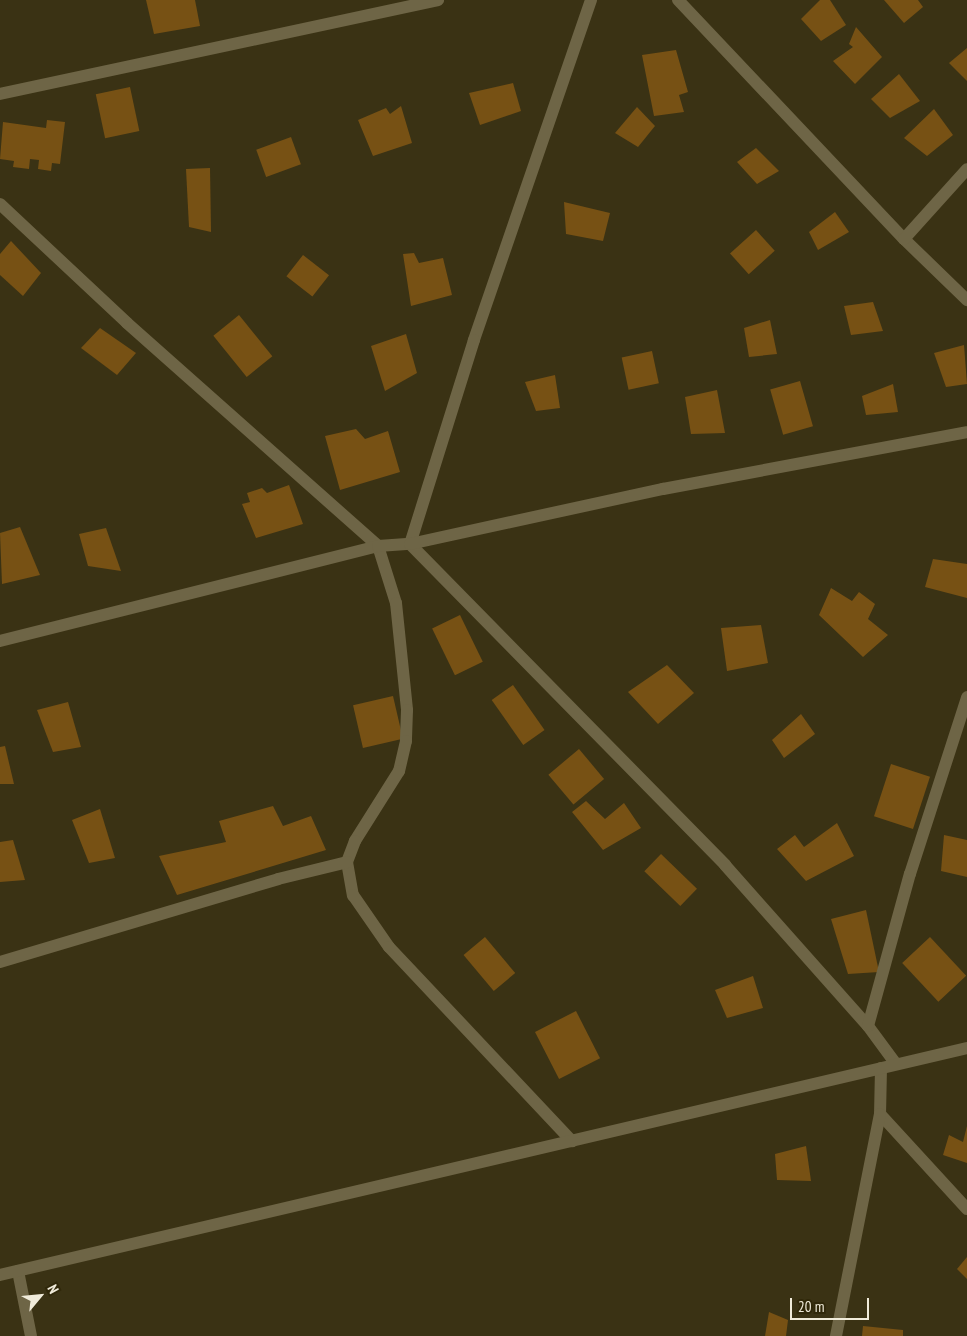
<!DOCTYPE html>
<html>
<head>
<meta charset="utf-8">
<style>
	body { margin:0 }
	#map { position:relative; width:967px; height:1336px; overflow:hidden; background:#3a3214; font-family:"PT Sans Narrow",sans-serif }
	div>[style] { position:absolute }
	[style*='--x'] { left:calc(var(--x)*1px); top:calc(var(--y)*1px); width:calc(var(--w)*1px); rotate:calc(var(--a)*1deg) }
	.building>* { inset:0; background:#775114; transform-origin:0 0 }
	.street>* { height:12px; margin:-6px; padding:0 6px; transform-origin:6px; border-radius:6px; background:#6e6546 }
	span { translate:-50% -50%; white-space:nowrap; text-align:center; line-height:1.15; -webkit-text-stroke:4.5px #30280a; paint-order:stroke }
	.north { position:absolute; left:15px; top:1271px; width:50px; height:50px; -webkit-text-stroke:4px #30280a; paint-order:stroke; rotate:62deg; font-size:14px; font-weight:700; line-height:20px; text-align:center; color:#f0ebda }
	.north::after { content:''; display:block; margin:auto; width:18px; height:22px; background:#f0ebda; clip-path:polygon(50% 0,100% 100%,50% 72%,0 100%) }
	.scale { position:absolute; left:790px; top:1298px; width:79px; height:22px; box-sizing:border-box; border:2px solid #f0ebda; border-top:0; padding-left:6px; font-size:15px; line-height:18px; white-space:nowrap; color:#f0ebda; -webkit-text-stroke:4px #30280a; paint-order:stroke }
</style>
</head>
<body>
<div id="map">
	<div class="building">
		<div style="clip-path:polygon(146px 0,195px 0,200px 26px,154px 34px)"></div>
		<div style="clip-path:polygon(820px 0,830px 0,846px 25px,821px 41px,801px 19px)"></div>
		<div style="clip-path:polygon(884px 0,918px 0,923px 7px,904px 23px)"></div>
		<div style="clip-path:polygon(856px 27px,882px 57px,855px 84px,833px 61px,853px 47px,849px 44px)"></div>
		<div style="clip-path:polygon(967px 48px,967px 81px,949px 63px)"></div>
		<div style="clip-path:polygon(676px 50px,688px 92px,679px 95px,684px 112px,654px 116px,642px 55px)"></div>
		<div style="clip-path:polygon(899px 74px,920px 101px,890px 118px,871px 99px)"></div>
		<div style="clip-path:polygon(513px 83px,521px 111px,480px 125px,469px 93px)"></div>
		<div style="left:130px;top:87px;width:45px;height:35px;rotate:78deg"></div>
		<div style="clip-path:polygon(401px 106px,412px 143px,373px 156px,358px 120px,386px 108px,390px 114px)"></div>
		<div style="clip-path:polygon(637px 107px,655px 126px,638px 147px,615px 133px)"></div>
		<div style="clip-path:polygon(934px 109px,953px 135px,927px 156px,904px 138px)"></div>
		<div style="clip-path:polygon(47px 120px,65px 122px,60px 164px,52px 163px,51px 171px,38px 169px,39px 160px,30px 159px,29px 169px,13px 167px,14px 161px,0 159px,3px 122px,46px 128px)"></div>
		<div style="left:291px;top:137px;width:29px;height:37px;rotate:70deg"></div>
		<div style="clip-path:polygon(756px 148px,779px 171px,757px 184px,737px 162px)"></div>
		<div style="clip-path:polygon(210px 168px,211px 232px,189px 227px,186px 169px)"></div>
		<div style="clip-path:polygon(564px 202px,610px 213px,603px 241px,566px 234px)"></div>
		<div style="clip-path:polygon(835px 212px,849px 232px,818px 250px,809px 232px)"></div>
		<div style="left:756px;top:230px;width:28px;height:35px;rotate:48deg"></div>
		<div style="clip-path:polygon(11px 241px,41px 273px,23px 296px,0 275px,0 254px)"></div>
		<div style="clip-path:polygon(414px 253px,419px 263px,443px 258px,452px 295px,411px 306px,403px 254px)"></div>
		<div style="left:303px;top:255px;width:33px;height:27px;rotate:38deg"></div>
		<div style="clip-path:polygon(873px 302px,883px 331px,851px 335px,844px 306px)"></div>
		<div style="left:239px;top:315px;width:53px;height:33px;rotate:51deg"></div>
		<div style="clip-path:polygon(770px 320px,777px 354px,749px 357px,744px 328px)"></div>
		<div style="clip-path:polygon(100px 328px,136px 353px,117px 375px,81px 348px)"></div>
		<div style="clip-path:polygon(406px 334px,417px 373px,385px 391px,371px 346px)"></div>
		<div style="clip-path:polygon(964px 345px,967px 384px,946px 387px,934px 353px)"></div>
		<div style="left:652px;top:351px;width:33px;height:31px;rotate:78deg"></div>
		<div style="clip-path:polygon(555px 375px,560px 408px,536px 411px,525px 382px)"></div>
		<div style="left:800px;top:381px;width:47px;height:31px;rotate:74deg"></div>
		<div style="clip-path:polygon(893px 384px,898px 412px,866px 415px,862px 396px)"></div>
		<div style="clip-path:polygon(717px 390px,725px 433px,691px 434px,685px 397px)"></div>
		<div style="clip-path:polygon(356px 429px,365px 439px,388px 431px,400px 472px,340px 490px,325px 436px)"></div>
		<div style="clip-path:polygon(289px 485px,303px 524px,256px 538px,242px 504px,250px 502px,247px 493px,262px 488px,267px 493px)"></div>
		<div style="clip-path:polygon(20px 527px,40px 575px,2px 584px,0 533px)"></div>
		<div style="clip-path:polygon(106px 528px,121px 571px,88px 566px,79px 534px)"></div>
		<div style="clip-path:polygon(933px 559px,967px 564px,967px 598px,925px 587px)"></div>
		<div style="clip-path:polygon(831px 588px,852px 601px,859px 592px,875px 604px,868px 619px,888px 635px,863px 657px,819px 615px)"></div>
		<div style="left:460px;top:615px;width:52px;height:31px;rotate:64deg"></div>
		<div style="clip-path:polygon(761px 625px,768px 663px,727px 671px,721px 628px)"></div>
		<div style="clip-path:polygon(667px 665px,694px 693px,658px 724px,628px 692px)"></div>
		<div style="left:513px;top:685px;width:55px;height:26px;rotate:55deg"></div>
		<div style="left:393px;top:696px;width:44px;height:41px;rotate:77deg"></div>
		<div style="clip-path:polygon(68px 702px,81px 747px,53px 752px,37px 710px)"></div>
		<div style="clip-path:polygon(801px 714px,815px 734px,784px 758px,772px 740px)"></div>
		<div style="clip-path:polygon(5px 746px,14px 784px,0 784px,0 747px)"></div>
		<div style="left:579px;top:749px;width:39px;height:40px;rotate:50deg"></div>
		<div style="left:891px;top:764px;width:41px;height:55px;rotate:18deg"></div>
		<div style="clip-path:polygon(586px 801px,605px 819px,624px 803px,641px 828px,603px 850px,572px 812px)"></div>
		<div style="clip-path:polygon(273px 806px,283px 826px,311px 816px,326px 850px,177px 895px,159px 856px,226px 842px,219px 821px)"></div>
		<div style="clip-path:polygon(100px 809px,115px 858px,89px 863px,72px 820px)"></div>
		<div style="clip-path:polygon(837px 823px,854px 856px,806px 881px,777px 849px,795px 835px,804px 847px)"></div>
		<div style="clip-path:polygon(944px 835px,967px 840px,967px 877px,941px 871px)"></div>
		<div style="clip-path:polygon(13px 840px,25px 880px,0 882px,0 842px)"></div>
		<div style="left:661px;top:854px;width:50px;height:24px;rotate:44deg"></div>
		<div style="clip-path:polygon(866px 910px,879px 972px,848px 974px,831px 919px)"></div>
		<div style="left:485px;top:937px;width:47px;height:28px;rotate:50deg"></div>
		<div style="left:930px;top:937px;width:53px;height:38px;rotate:47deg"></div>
		<div style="clip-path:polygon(753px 976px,763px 1008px,727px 1018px,715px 990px)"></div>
		<div style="left:576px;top:1011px;width:53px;height:46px;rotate:63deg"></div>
		<div style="clip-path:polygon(967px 1126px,967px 1163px,943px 1155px,949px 1135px,963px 1142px)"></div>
		<div style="clip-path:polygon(806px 1146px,811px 1181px,777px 1180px,775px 1154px)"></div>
		<div style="clip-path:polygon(967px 1257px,967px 1279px,957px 1269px)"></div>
		<div style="clip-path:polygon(769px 1312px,788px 1320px,786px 1336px,765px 1336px)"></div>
		<div style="clip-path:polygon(863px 1326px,903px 1330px,903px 1336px,862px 1336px)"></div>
	</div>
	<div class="street">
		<div style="--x:591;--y:0;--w:360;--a:109"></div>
		<div style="--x:474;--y:340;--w:214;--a:107.4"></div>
		<div style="--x:410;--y:544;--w:450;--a:45.5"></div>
		<div style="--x:725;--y:865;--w:215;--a:48.4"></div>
		<div style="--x:868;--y:1026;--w:47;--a:53.6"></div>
		<div style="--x:678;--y:0;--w:329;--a:46.6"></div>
		<div style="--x:904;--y:239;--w:88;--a:44.1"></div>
		<div style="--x:0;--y:94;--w:448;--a:-12.1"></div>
		<div style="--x:0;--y:204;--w:174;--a:43.1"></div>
		<div style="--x:127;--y:323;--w:336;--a:41.6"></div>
		<div style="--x:378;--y:546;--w:60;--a:72.5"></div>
		<div style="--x:396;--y:603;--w:108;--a:84.1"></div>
		<div style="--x:407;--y:710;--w:31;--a:92"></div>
		<div style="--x:406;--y:741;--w:31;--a:103"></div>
		<div style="--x:399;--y:771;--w:83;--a:122.2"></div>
		<div style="--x:355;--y:841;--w:22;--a:111"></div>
		<div style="--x:347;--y:862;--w:34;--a:80"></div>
		<div style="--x:353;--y:895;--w:63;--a:55.3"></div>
		<div style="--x:389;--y:947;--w:267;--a:46.7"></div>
		<div style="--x:904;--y:239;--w:94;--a:-48"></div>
		<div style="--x:0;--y:641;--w:390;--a:-14.1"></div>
		<div style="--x:378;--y:546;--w:32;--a:-4"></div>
		<div style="--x:410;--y:544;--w:259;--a:-12.3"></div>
		<div style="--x:663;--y:489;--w:309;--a:-10.6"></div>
		<div style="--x:0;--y:962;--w:290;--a:-16.6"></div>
		<div style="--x:278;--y:879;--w:71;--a:-13.8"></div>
		<div style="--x:868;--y:1026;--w:158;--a:-74.6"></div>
		<div style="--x:910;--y:874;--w:186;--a:-72.1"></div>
		<div style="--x:881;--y:1068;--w:46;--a:91.2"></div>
		<div style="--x:880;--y:1114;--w:129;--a:47.5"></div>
		<div style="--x:18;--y:1271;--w:66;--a:78.7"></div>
		<div style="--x:0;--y:1275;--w:993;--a:-13.21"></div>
		<div style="--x:836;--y:1336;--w:226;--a:-78.8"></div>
	</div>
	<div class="north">N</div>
	<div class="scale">20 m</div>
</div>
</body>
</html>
